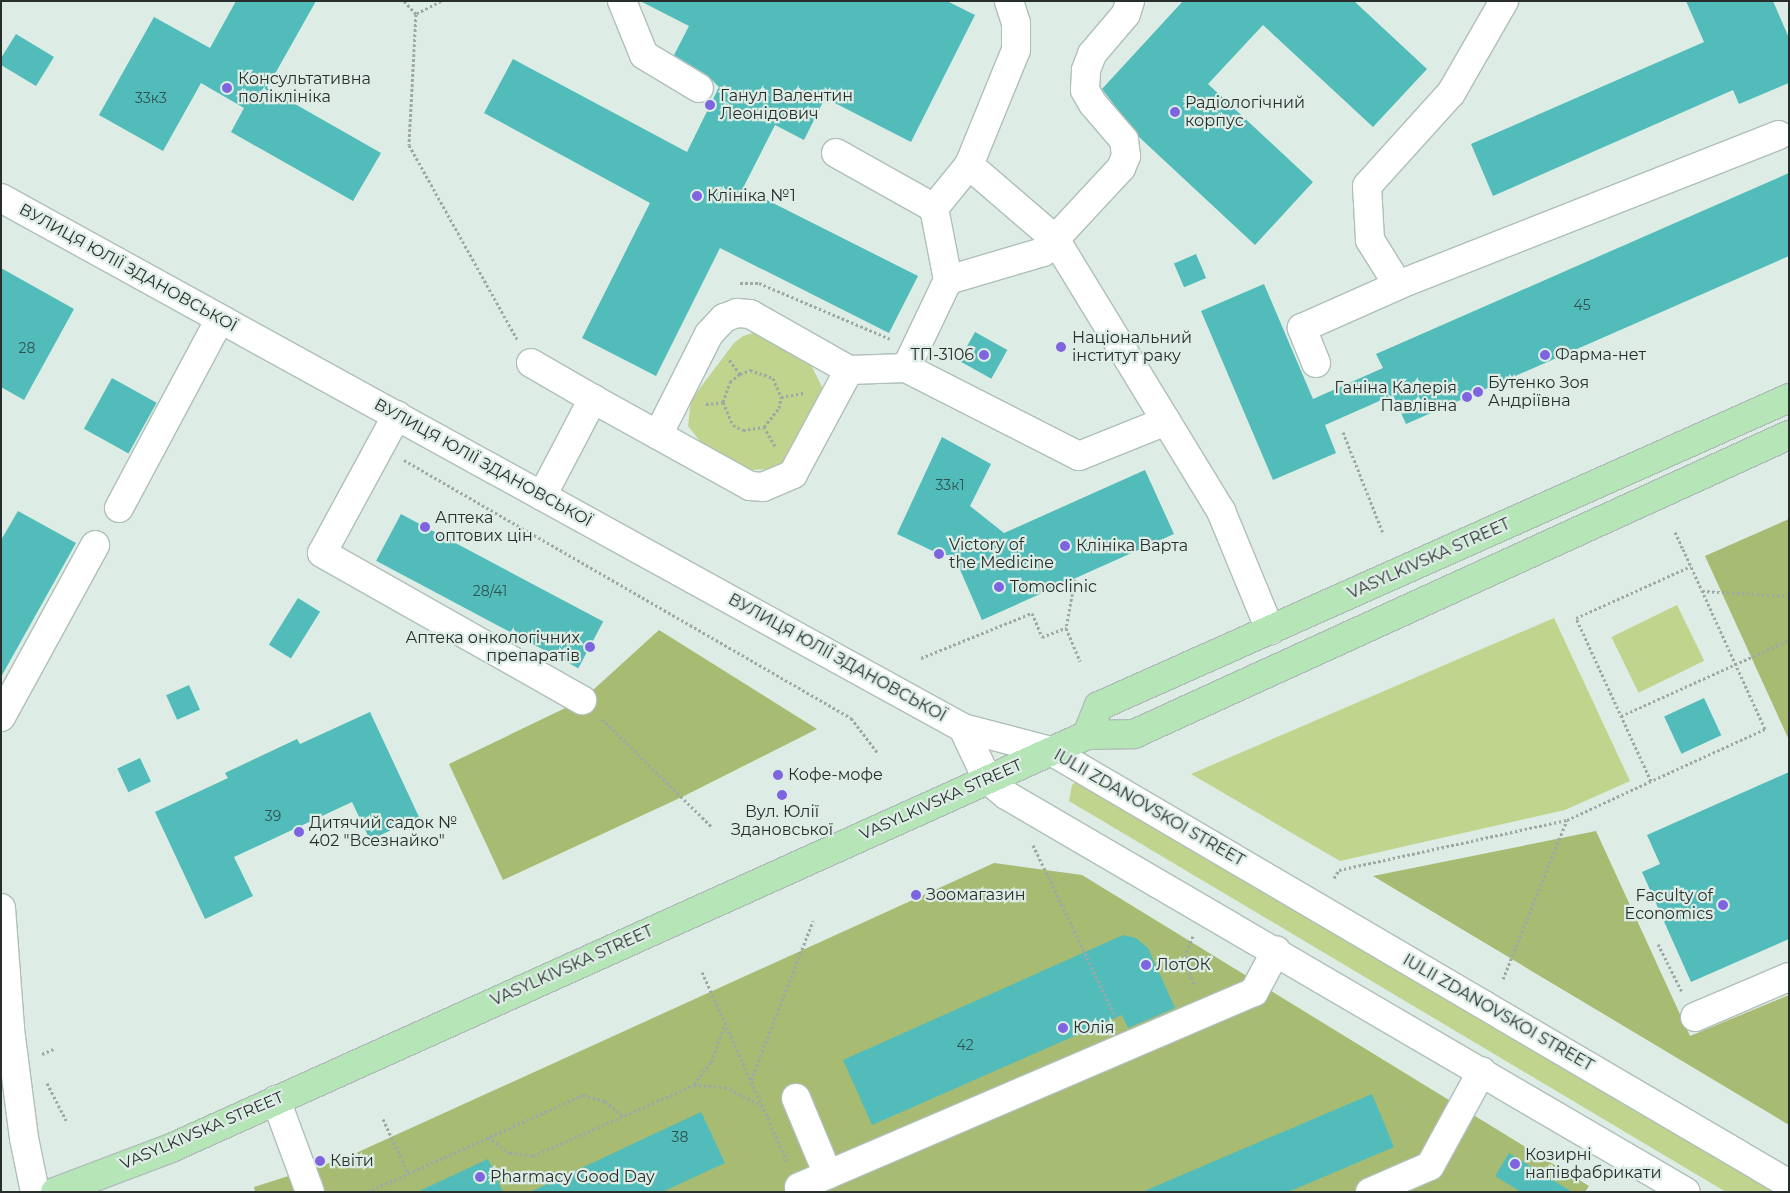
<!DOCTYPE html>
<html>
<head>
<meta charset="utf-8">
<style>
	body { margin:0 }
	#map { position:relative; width:1790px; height:1193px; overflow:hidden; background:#ddede6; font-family:Montserrat,sans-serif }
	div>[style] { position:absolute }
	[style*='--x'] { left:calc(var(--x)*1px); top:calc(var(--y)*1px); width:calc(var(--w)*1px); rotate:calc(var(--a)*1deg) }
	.green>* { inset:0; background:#c0d48e; transform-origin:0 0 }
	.forest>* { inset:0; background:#a7bb73 }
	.building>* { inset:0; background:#51bcba; transform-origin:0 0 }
	.path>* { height:3px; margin-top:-1.5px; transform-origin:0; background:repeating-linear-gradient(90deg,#9da9a4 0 2.5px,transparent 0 5px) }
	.roads { filter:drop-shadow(1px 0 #afbfb8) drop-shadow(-1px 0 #afbfb8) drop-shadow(0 1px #afbfb8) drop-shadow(0 -1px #afbfb8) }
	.minor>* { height:28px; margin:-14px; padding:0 14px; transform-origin:14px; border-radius:14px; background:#fff }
	.major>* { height:28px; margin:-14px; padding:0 14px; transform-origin:14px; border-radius:14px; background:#b6e6b8 }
	.dots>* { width:14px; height:14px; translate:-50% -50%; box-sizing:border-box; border:2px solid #ddede6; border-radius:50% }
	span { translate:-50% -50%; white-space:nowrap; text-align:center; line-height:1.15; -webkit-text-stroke:4.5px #ddede6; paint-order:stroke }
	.number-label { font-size:14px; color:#325250 }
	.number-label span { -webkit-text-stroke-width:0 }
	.poi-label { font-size:16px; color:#282e2c }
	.left { translate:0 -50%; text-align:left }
	.right { translate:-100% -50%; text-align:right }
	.street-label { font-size:16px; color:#282e2c }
	.frame { position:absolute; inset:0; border:2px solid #282e2c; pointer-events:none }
</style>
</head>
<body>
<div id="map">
	<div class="green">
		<div style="clip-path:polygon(753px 333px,765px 336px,811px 365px,823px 389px,788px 459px,770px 469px,752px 470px,736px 466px,706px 449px,688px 426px,691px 400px,734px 343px,743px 336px)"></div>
		<div style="left:1677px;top:605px;width:62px;height:73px;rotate:64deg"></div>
		<div style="clip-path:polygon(1554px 618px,1630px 781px,1565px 810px,1340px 861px,1191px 774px)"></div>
		<div style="clip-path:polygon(1079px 779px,1778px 1192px,1726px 1192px,1069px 801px,1072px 785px)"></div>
	</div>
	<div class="forest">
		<div style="clip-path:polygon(1789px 519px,1789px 740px,1705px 556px)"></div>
		<div style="clip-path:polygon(659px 630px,817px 729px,684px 796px,503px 880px,449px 764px,582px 700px)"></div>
		<div style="clip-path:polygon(1596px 831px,1690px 1036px,1789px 995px,1789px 1125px,1373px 876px)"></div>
		<div style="clip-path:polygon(994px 863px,1082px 875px,1589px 1186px,1585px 1192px,255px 1192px,254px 1187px,345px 1158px)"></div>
	</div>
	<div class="building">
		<div style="clip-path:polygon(236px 1px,316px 1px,267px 88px,381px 153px,353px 201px,231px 132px,244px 108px,201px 83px,163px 151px,99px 115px,154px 17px,210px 48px)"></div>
		<div style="clip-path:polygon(640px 1px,947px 1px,975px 15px,911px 142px,825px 98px,804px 140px,775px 125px,743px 188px,918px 276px,889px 333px,720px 248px,656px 376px,582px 338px,650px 203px,484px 113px,513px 59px,687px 152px,719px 87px,707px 75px,674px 55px,689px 26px)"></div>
		<div style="clip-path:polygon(1183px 1px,1354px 1px,1427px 69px,1373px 127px,1263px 25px,1208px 84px,1313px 182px,1255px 245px,1139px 137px,1102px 89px)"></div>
		<div style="clip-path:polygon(1686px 1px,1773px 1px,1789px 38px,1789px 83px,1739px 104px,1733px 90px,1493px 196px,1471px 144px,1704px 42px)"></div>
		<div style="clip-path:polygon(16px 34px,54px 57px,36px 86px,1px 65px,1px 58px)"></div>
		<div style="clip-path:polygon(1789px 173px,1789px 256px,1406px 424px,1393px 395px,1325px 425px,1336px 453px,1273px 480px,1201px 311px,1264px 284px,1313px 399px,1383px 368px,1376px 354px)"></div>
		<div style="left:1196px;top:254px;width:26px;height:24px;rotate:67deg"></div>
		<div style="clip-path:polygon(1px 268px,74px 309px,24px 400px,1px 387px)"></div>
		<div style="left:975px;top:332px;width:37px;height:33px;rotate:29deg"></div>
		<div style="left:112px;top:378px;width:51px;height:58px;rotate:29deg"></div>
		<div style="clip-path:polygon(942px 437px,991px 464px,970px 506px,1004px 533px,1145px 470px,1174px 534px,982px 620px,954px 556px,939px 554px,897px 534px)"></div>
		<div style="clip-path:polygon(18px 511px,76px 543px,1px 677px,1px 540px)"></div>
		<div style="left:401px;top:514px;width:229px;height:53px;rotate:28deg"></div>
		<div style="left:298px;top:598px;width:26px;height:55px;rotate:32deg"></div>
		<div style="left:189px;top:685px;width:27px;height:25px;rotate:66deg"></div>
		<div style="left:1704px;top:698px;width:41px;height:44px;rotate:65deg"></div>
		<div style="clip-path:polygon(370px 712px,419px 817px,370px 840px,352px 802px,234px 857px,253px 896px,205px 919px,155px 812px,228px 778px,225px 773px,297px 739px,300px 744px)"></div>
		<div style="left:140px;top:758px;width:26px;height:25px;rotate:65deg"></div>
		<div style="clip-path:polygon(1789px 772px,1789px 939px,1691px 982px,1642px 872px,1660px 864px,1647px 835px)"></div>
		<div style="clip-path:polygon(1123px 935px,1136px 938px,1148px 948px,1175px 1008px,1128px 1028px,1122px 1015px,872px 1125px,843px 1060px)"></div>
		<div style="clip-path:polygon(1372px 1094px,1394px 1147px,1328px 1175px,1288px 1192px,1142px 1192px)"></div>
		<div style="clip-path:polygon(701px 1112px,725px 1163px,662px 1192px,530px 1192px)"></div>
		<div style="clip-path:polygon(1509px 1153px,1572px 1192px,1521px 1192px,1495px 1176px)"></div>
		<div style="clip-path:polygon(488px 1159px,503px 1192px,417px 1192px)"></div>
	</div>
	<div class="path">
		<div style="--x:404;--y:1;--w:18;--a:47"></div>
		<div style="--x:441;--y:1;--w:28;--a:153"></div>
		<div style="--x:416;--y:14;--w:131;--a:93.1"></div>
		<div style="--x:409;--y:145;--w:222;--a:60.9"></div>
		<div style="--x:740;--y:283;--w:19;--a:0"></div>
		<div style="--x:759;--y:283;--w:142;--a:23.1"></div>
		<div style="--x:740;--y:374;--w:11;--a:-22"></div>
		<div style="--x:750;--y:370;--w:24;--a:19"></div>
		<div style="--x:773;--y:378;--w:21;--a:67"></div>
		<div style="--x:723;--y:402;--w:25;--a:67"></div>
		<div style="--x:733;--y:425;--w:11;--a:27"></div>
		<div style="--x:743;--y:430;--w:21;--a:-8"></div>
		<div style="--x:706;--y:404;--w:17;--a:-7"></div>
		<div style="--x:723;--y:402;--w:21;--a:-71"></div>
		<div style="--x:730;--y:382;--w:13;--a:-39"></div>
		<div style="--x:740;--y:374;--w:20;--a:-127"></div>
		<div style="--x:1343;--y:432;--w:109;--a:68.4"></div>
		<div style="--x:775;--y:446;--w:22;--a:-120"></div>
		<div style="--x:764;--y:427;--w:24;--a:-52"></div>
		<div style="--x:779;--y:408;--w:11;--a:-80"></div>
		<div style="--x:781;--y:397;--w:23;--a:-10"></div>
		<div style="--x:404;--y:460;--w:516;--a:29.99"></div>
		<div style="--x:851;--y:718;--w:43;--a:52.6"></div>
		<div style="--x:1675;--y:532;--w:19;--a:65"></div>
		<div style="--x:1683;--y:549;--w:198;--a:65.5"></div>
		<div style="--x:1765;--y:729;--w:125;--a:155.5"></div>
		<div style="--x:1651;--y:781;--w:179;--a:-114.7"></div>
		<div style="--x:1576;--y:618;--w:126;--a:-24.3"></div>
		<div style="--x:1075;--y:579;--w:50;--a:100.4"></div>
		<div style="--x:1066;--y:628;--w:36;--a:67"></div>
		<div style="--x:1702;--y:591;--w:87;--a:3.3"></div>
		<div style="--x:921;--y:658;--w:120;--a:-22.1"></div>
		<div style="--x:1032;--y:613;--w:26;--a:67"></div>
		<div style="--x:1042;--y:637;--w:26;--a:-21"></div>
		<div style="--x:1621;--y:716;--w:184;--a:-24.3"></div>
		<div style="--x:602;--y:719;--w:154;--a:44.5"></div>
		<div style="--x:1033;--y:845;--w:194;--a:64.4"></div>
		<div style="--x:1334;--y:878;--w:9;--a:-58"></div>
		<div style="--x:1339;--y:870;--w:233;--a:-12.4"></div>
		<div style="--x:1567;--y:820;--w:93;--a:-24.9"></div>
		<div style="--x:1193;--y:936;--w:24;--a:112"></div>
		<div style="--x:1184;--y:958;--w:30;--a:69"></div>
		<div style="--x:1658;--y:944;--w:54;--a:63.4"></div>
		<div style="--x:702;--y:972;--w:207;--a:65.8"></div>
		<div style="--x:1503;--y:979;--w:171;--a:-68.1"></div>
		<div style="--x:42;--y:1054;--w:13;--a:-23"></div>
		<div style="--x:751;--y:1080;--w:171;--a:-68.7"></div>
		<div style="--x:47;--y:1083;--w:42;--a:62.8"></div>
		<div style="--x:694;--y:1084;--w:28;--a:-52"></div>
		<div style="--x:711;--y:1062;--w:40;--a:-69.8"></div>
		<div style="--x:383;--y:1119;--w:60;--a:65.2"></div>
		<div style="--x:488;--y:1137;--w:27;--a:36"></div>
		<div style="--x:510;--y:1153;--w:23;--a:7"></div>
		<div style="--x:533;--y:1156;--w:176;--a:-23.8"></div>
		<div style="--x:694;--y:1085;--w:31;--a:4"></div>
		<div style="--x:725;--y:1087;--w:42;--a:26.6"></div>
		<div style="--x:367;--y:1192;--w:237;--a:-24.2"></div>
		<div style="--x:583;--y:1095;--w:23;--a:15"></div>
		<div style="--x:605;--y:1101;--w:23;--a:40"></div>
	</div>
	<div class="roads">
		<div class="minor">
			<div style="--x:622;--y:1;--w:58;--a:67.8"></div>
			<div style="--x:644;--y:55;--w:64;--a:31"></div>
			<div style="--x:1504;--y:1;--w:106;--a:119.9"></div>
			<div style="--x:1451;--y:93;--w:125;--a:132.1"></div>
			<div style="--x:1367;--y:186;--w:54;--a:86.8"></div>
			<div style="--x:1370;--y:240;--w:53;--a:58.1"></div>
			<div style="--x:1398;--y:285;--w:409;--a:-21.5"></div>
			<div style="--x:836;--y:153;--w:112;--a:29.3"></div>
			<div style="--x:934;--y:208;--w:73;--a:79"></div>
			<div style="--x:948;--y:280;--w:98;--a:115.5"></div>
			<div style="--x:969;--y:165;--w:113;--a:40.7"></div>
			<div style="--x:1055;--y:239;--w:319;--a:58.6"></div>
			<div style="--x:1221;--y:511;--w:129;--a:67.6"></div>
			<div style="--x:1;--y:198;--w:1098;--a:28.85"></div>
			<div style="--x:963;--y:728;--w:91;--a:14.6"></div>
			<div style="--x:1051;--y:751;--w:856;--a:30.4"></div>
			<div style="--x:934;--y:208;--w:55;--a:-50.9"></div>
			<div style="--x:969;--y:165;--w:124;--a:-67.8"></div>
			<div style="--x:1016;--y:50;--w:27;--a:-90"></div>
			<div style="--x:1016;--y:23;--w:23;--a:-108"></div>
			<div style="--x:948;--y:280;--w:99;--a:-16.4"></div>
			<div style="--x:1043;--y:252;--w:115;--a:-47.1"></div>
			<div style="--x:1121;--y:168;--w:13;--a:-67"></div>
			<div style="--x:1126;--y:156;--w:16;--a:-97"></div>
			<div style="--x:1124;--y:140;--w:48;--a:-130.7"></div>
			<div style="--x:1093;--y:104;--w:16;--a:-120"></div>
			<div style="--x:1085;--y:90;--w:20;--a:-87"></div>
			<div style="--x:1086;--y:70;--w:17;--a:-69"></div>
			<div style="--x:1092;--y:54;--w:52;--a:-49.6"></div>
			<div style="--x:1126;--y:14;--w:14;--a:-73"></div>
			<div style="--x:531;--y:363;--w:72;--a:30.1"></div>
			<div style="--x:1316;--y:363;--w:38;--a:-112"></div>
			<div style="--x:1302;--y:328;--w:106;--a:-23.9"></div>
			<div style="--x:397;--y:415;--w:157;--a:118.5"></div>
			<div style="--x:322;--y:553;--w:299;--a:29.5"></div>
			<div style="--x:658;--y:435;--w:113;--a:-63.2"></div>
			<div style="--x:709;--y:334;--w:22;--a:-47"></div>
			<div style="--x:724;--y:318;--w:14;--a:-21"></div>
			<div style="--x:737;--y:313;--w:13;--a:4"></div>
			<div style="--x:750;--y:314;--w:114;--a:29.5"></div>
			<div style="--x:542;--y:496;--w:110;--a:-62.3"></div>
			<div style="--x:593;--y:399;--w:179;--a:29"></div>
			<div style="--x:750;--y:486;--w:13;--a:4"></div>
			<div style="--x:763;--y:487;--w:33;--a:-23"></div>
			<div style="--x:793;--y:474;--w:118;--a:-61.7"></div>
			<div style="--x:849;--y:370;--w:57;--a:-2"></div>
			<div style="--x:906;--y:368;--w:194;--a:27"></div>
			<div style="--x:1079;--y:456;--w:94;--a:-21.9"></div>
			<div style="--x:119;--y:508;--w:214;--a:-61.9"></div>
			<div style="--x:1;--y:717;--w:196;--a:-61.3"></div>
			<div style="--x:963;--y:728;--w:56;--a:64.8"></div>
			<div style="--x:987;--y:779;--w:25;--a:40"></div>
			<div style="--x:1006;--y:795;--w:787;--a:30.28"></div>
			<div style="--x:1;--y:908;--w:121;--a:85.7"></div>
			<div style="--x:10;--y:1029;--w:110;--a:82.7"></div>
			<div style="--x:24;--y:1138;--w:55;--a:78.5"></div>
			<div style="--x:1695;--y:1017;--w:102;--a:-23.1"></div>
			<div style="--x:796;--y:1098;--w:83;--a:67.4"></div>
			<div style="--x:276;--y:1100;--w:98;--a:69.7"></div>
			<div style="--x:799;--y:1187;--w:495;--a:-23.2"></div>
			<div style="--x:1254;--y:992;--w:47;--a:-61.8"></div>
			<div style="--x:1370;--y:1192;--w:65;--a:-23.4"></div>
			<div style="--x:1430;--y:1166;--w:108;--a:-61.3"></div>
		</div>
		<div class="major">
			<div style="--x:1087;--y:735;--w:31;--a:-68"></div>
			<div style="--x:1099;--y:706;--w:756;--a:-24.05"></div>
			<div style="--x:55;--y:1192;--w:122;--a:-20.7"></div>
			<div style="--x:169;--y:1149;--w:1007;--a:-24.27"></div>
			<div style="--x:1087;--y:735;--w:47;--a:-1.2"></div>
			<div style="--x:1134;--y:734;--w:720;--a:-24.54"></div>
		</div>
	</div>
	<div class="dots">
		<div style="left:227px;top:88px;background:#7f64df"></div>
		<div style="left:710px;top:105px;background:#7f64df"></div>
		<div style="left:1175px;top:112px;background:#7f64df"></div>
		<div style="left:697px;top:196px;background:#7f64df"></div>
		<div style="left:1061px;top:347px;background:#7f64df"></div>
		<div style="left:984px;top:355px;background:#7f64df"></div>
		<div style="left:1545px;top:355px;background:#7f64df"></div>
		<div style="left:1478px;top:392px;background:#7f64df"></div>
		<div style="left:1467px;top:397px;background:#7f64df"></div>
		<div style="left:425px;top:527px;background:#7f64df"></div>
		<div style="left:1065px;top:546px;background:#7f64df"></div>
		<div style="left:939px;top:554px;background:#7f64df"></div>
		<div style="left:999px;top:587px;background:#7f64df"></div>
		<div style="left:590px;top:647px;background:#7f64df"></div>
		<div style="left:778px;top:775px;background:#7f64df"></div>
		<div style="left:782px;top:795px;background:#7f64df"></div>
		<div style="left:299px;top:832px;background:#7f64df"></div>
		<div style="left:916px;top:895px;background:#7f64df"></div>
		<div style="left:1723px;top:905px;background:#7f64df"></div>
		<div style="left:1146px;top:965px;background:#7f64df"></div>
		<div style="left:1063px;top:1028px;background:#7f64df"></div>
		<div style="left:320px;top:1161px;background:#7f64df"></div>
		<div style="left:1515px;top:1164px;background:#7f64df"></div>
		<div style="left:480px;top:1177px;background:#7f64df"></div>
	</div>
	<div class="number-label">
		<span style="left:151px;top:98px">33к3</span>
		<span style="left:1582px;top:305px">45</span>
		<span style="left:27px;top:348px">28</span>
		<span style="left:950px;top:485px">33к1</span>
		<span style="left:490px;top:591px">28/41</span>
		<span style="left:273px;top:816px">39</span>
		<span style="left:965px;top:1045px">42</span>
		<span style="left:680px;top:1137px">38</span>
	</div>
	<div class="poi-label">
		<span class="left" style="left:238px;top:88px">Консультативна<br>поліклініка</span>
		<span class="left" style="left:720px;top:105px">Ганул Валентин<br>Леонідович</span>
		<span class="left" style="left:1185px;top:112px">Радіологічний<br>корпус</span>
		<span class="left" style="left:707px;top:196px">Клініка №1</span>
		<span class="left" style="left:1072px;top:347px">Національний<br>інститут раку</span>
		<span class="right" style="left:974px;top:355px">ТП-3106</span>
		<span class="left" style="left:1555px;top:355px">Фарма-нет</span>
		<span class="left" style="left:1488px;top:392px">Бутенко Зоя<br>Андріївна</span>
		<span class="right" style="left:1457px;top:397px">Ганіна Калерія<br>Павлівна</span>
		<span class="left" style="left:435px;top:527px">Аптека<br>оптових цін</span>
		<span class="left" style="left:949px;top:554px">Victory of<br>the Medicine</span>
		<span class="left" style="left:1076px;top:546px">Клініка Варта</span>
		<span class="left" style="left:1010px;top:587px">Tomoclinic</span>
		<span class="right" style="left:580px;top:647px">Аптека онкологічних<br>препаратів</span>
		<span class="left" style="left:788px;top:775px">Кофе-мофе</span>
		<span style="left:782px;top:821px">Вул. Юлії<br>Здановської</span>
		<span class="left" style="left:309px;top:832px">Дитячий садок №<br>402 "Всезнайко"</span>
		<span class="left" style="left:926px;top:895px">Зоомагазин</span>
		<span class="right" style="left:1713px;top:905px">Faculty of<br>Economics</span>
		<span class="left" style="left:1156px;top:965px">ЛотОК</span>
		<span class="left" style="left:1073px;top:1028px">Юлія</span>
		<span class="left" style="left:1525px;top:1164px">Козирні<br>напівфабрикати</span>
		<span class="left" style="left:330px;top:1161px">Квіти</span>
		<span class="left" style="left:490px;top:1177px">Pharmacy Good Day</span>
	</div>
	<div class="street-label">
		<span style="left:128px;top:268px;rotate:29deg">ВУЛИЦЯ ЮЛІЇ ЗДАНОВСЬКОЇ</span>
		<span style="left:483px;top:463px;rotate:29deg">ВУЛИЦЯ ЮЛІЇ ЗДАНОВСЬКОЇ</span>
		<span style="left:1429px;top:559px;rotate:-24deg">VASYLKIVSKA STREET</span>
		<span style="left:837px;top:658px;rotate:29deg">ВУЛИЦЯ ЮЛІЇ ЗДАНОВСЬКОЇ</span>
		<span style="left:941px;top:800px;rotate:-24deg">VASYLKIVSKA STREET</span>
		<span style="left:1149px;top:808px;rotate:30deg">IULII ZDANOVSKOI STREET</span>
		<span style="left:572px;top:966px;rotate:-24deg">VASYLKIVSKA STREET</span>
		<span style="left:1498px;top:1013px;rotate:30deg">IULII ZDANOVSKOI STREET</span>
		<span style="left:202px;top:1131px;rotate:-23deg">VASYLKIVSKA STREET</span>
	</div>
	<div class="frame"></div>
</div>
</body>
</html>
